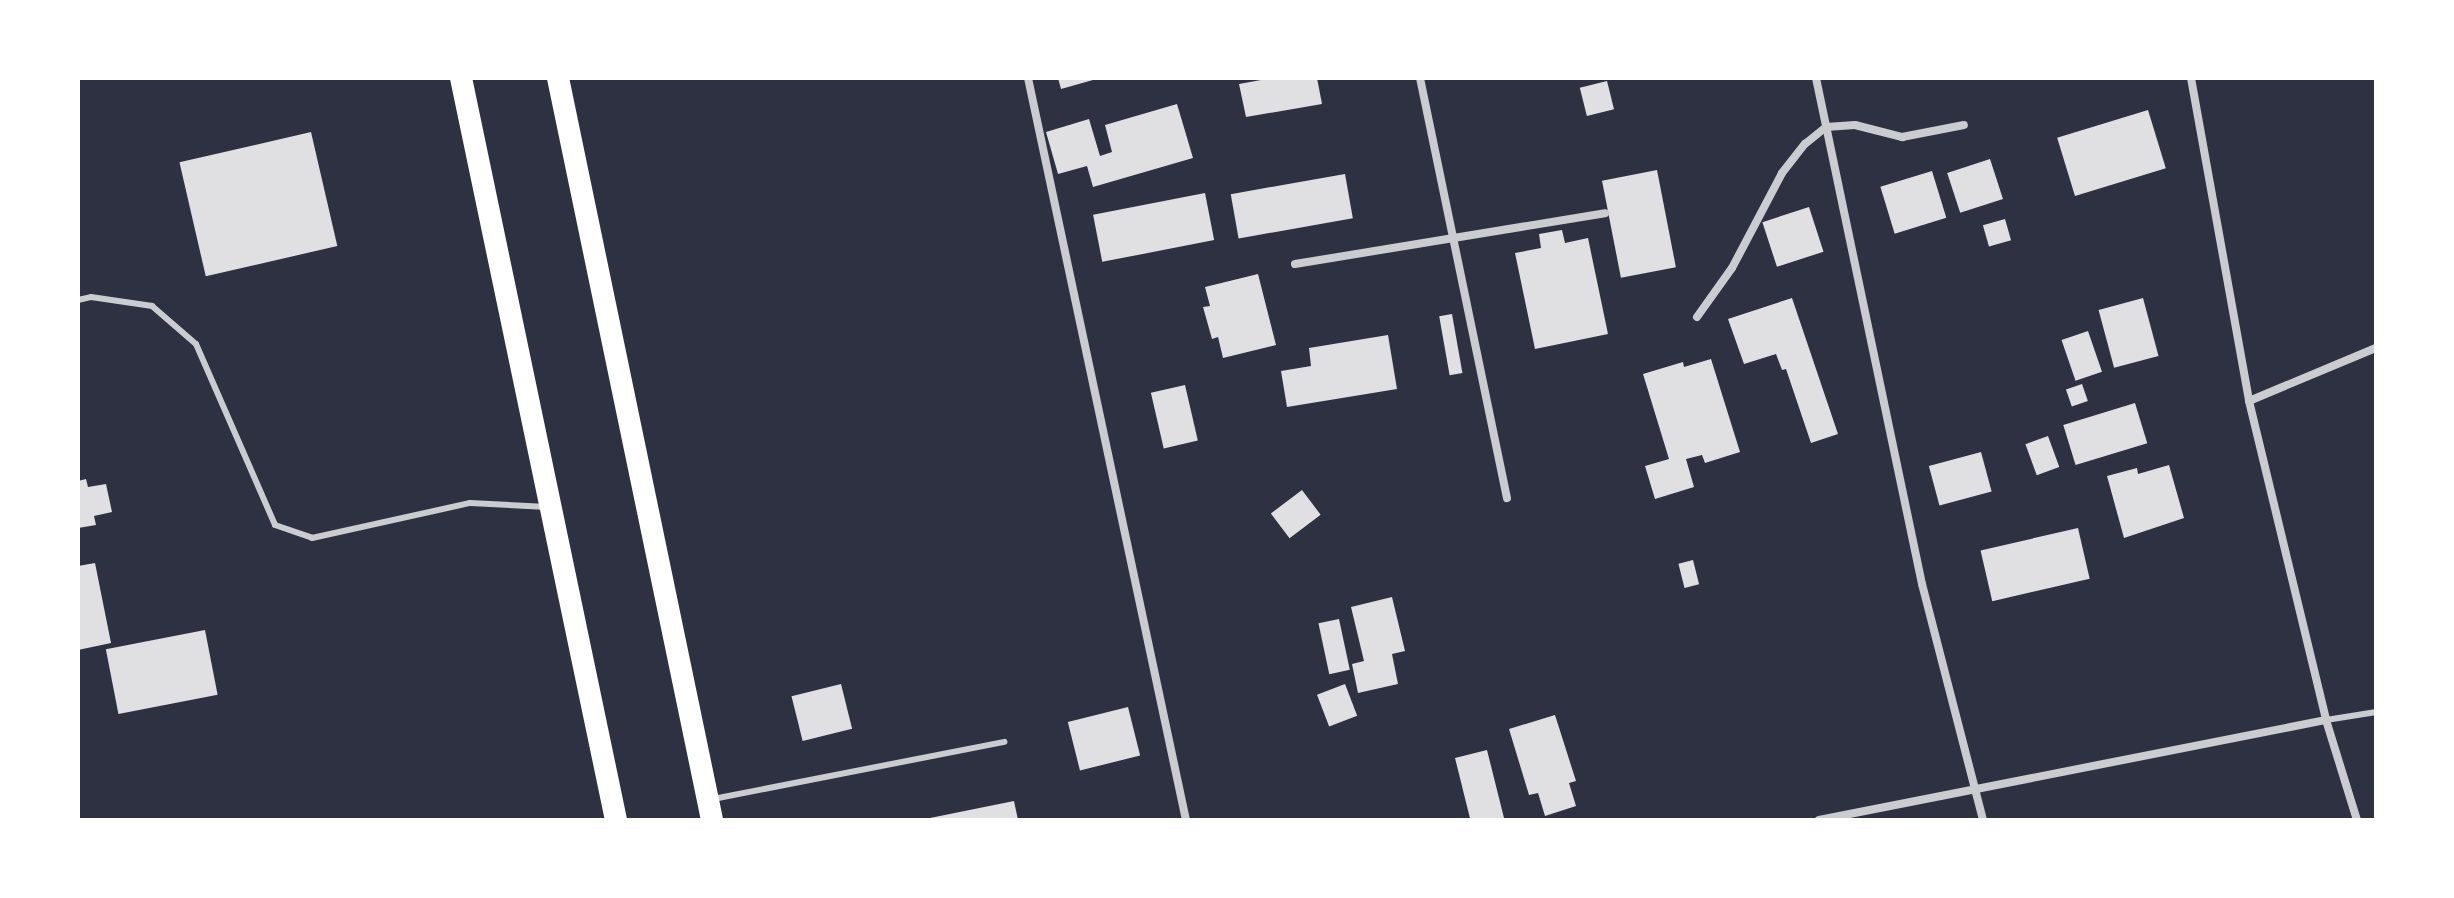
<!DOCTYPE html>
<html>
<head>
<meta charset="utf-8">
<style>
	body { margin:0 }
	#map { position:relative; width:2454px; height:898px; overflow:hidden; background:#2d3142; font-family:"Titillium Web",sans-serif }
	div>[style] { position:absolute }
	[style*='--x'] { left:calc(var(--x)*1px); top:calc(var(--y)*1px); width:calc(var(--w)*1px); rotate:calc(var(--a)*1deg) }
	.building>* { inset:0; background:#e0e0e3; transform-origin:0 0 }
	.service>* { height:6px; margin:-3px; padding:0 3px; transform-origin:3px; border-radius:3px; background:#caccd0 }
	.minor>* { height:8px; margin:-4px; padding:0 4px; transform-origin:4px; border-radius:4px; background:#caccd0 }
	.trunk>* { height:22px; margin:-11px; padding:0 11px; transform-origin:11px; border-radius:11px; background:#fff }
	span { translate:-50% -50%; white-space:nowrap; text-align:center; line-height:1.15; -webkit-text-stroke:8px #fff; paint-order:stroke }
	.frame { position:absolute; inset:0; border:80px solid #fff; pointer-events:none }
</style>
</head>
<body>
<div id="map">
	<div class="building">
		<div style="clip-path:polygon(1058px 78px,1092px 78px,1093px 80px,1061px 89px)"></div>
		<div style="clip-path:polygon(1272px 78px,1317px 78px,1322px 104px,1246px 117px,1239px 84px)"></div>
		<div style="left:1607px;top:81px;width:29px;height:28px;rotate:76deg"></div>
		<div style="clip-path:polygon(1177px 104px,1193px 158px,1093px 187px,1087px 166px,1058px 174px,1046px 132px,1089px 119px,1100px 156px,1112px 152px,1105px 125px)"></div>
		<div style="left:2148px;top:110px;width:61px;height:95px;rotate:73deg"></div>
		<div style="left:311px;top:132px;width:117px;height:135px;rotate:77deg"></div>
		<div style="left:1990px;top:159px;width:42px;height:45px;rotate:72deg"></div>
		<div style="left:1657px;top:170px;width:99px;height:56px;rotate:79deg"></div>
		<div style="left:1932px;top:171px;width:49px;height:54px;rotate:73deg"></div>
		<div style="left:1345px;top:174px;width:45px;height:116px;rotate:80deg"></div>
		<div style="left:1205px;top:193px;width:48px;height:114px;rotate:79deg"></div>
		<div style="left:1809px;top:207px;width:47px;height:49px;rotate:72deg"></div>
		<div style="left:2005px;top:219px;width:22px;height:23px;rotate:74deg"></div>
		<div style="clip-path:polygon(1562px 230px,1565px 243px,1588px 238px,1608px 334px,1535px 349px,1515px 253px,1541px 248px,1539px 234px)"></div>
		<div style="clip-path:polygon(1258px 274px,1276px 345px,1223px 358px,1218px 337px,1212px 339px,1203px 307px,1210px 306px,1205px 287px)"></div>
		<div style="clip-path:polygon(1792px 298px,1838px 434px,1811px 443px,1786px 369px,1782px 370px,1776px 354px,1744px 364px,1728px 319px)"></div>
		<div style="left:2143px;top:298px;width:60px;height:46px;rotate:75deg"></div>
		<div style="left:1452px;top:314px;width:60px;height:13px;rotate:80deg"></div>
		<div style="left:2088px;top:331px;width:43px;height:28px;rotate:71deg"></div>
		<div style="clip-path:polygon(1388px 335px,1397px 389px,1287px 407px,1281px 371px,1311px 366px,1309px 348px)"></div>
		<div style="clip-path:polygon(1711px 359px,1740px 452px,1705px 463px,1702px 455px,1686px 459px,1694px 487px,1655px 499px,1645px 466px,1669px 459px,1643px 374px,1683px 362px,1684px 367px)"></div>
		<div style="left:2082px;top:384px;width:18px;height:17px;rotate:71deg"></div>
		<div style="left:1185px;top:385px;width:57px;height:35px;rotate:77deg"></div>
		<div style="left:2135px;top:403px;width:42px;height:75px;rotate:73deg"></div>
		<div style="left:2048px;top:436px;width:33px;height:24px;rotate:70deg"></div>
		<div style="left:1981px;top:452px;width:41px;height:54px;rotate:75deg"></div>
		<div style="clip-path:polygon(2169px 465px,2184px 518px,2124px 538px,2107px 476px,2137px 468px,2138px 474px)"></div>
		<div style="clip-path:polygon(86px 479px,88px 487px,106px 484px,112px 512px,94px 516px,96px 525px,78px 528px,78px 481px)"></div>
		<div style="left:1302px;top:490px;width:31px;height:39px;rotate:53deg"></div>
		<div style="left:2078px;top:528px;width:52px;height:100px;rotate:77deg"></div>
		<div style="left:1693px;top:560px;width:25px;height:15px;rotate:76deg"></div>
		<div style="clip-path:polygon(95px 563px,111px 643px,78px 650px,78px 566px)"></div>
		<div style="clip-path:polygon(1392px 597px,1405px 651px,1392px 654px,1398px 684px,1358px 693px,1352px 664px,1364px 661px,1351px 607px)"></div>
		<div style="left:1339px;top:619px;width:52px;height:21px;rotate:78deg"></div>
		<div style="left:205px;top:630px;width:66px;height:101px;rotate:79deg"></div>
		<div style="left:841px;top:684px;width:46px;height:51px;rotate:76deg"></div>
		<div style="left:1345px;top:684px;width:34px;height:30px;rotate:69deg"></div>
		<div style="left:1128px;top:707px;width:50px;height:62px;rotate:76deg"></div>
		<div style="clip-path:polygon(1555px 715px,1576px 781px,1569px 783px,1576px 806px,1545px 816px,1538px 793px,1529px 795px,1509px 729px)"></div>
		<div style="left:1487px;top:750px;width:72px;height:33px;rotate:76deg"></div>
		<div style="clip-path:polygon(1014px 801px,1018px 820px,925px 820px,925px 819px)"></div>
	</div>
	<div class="service">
		<div style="--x:78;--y:300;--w:13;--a:-13"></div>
		<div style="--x:91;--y:297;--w:62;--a:8.4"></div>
		<div style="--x:152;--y:306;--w:58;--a:40.8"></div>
		<div style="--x:196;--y:344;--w:197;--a:66.4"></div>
		<div style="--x:275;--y:525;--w:39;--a:19"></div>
		<div style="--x:312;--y:538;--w:162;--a:-12.5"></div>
		<div style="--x:470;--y:503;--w:77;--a:3"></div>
		<div style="--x:2326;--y:720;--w:51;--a:-9.1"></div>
		<div style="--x:713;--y:799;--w:297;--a:-11.1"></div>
	</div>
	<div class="minor">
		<div style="--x:1028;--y:78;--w:759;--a:77.98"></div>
		<div style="--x:1420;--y:78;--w:429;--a:78.3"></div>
		<div style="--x:1816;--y:78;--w:517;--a:78.17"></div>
		<div style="--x:1922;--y:584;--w:244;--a:75.5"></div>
		<div style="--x:2191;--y:78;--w:328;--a:79.8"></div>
		<div style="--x:2249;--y:401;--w:328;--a:76.4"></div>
		<div style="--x:2326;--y:720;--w:105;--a:72.8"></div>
		<div style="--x:1295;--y:264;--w:314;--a:-9.3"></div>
		<div style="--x:1697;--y:317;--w:60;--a:-54.5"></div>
		<div style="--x:1732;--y:268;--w:107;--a:-62.2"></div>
		<div style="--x:1782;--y:173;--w:37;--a:-52"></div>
		<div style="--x:1805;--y:144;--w:27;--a:-39"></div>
		<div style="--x:1826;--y:127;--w:29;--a:-4"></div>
		<div style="--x:1855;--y:125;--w:49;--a:14.3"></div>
		<div style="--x:1902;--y:137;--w:63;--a:-11"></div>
		<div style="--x:2249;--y:401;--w:138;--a:-22.7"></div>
		<div style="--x:1819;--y:820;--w:517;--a:-11.16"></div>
	</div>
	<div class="trunk">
		<div style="--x:461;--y:78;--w:758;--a:78.2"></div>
		<div style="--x:558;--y:78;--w:758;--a:78.27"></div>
	</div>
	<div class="frame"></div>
</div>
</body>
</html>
